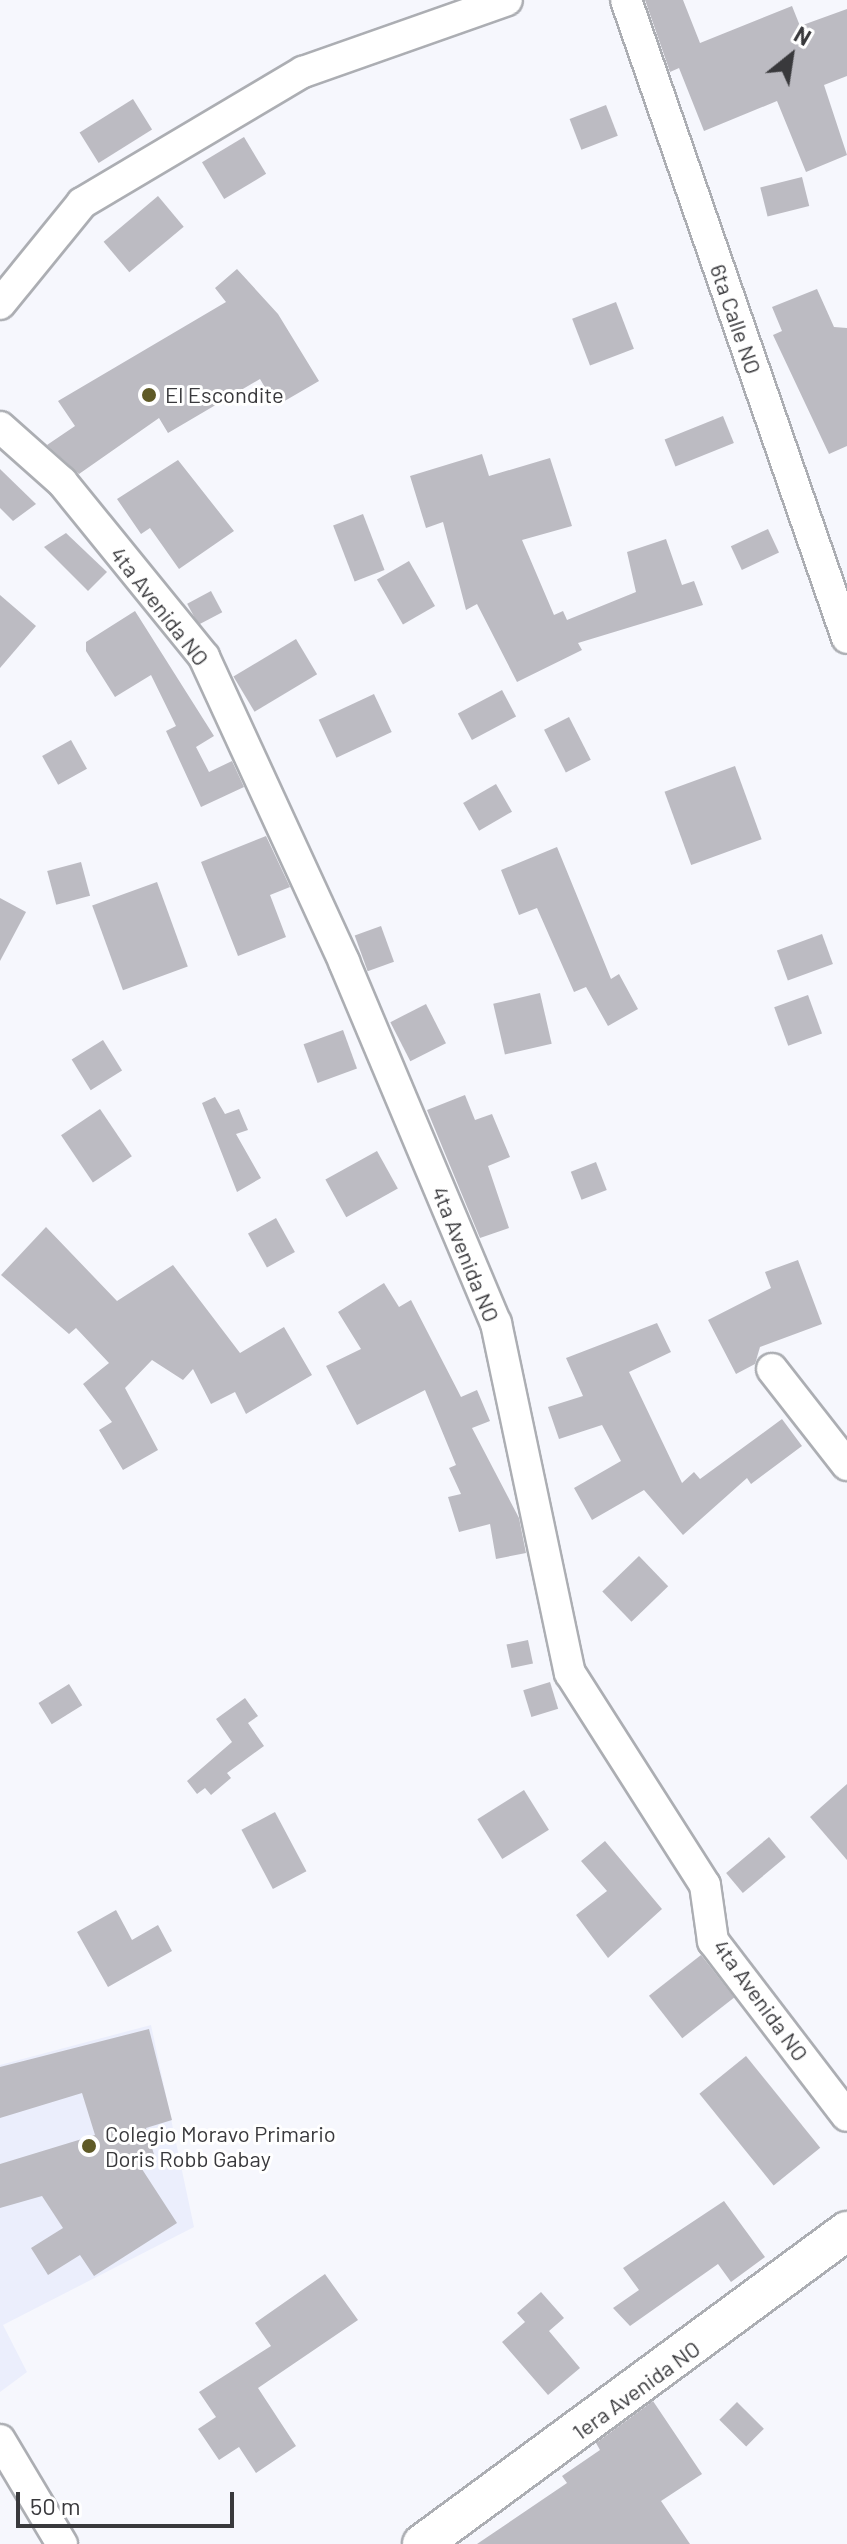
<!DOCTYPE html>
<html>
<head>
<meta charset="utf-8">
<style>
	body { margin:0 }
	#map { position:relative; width:847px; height:2544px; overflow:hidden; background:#f6f7fd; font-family:Barlow,sans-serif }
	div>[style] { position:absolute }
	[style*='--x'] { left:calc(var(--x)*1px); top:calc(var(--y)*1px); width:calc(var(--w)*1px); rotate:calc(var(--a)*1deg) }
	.built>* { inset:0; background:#ebeefc }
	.building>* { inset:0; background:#bcbbc2; transform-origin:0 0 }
	.roads { filter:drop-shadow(2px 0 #acaeb3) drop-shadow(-2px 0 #acaeb3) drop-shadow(0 2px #acaeb3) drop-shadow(0 -2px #acaeb3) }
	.minor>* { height:30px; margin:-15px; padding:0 15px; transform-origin:15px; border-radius:15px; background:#fff }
	.tertiary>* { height:38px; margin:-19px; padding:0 19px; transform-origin:19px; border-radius:19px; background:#fff }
	.dots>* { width:22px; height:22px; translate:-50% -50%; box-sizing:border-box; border:4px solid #fff; border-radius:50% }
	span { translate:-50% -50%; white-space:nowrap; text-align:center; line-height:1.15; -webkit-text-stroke:6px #fff; paint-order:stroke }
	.street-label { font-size:22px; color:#39393c }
	.poi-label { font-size:22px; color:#39393c }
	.left { translate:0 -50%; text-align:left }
	.north { position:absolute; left:751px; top:16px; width:80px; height:80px; -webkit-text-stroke:6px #fff; paint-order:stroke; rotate:30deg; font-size:22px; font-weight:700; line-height:32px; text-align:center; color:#39393c }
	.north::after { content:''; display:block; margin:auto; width:28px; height:36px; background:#39393c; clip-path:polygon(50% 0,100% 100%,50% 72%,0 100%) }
	.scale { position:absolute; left:16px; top:2492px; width:218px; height:36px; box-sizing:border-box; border:4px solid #39393c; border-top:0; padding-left:10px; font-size:24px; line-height:28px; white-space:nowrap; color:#39393c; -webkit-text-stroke:6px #fff; paint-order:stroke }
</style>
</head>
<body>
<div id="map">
	<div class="built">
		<div style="clip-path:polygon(151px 2025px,194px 2227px,3px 2325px,27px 2372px,0 2392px,0 2065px)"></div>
	</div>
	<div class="building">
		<div style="clip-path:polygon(645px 0,683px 0,700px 43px,792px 6px,800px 26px,847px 9px,847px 76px,824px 85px,847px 155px,806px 172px,777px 101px,704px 131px,679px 68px,670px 72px)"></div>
		<div style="left:133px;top:99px;width:36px;height:63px;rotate:58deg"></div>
		<div style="left:606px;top:105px;width:33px;height:39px;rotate:69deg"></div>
		<div style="left:244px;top:137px;width:43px;height:49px;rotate:59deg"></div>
		<div style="left:802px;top:177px;width:30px;height:43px;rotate:76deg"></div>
		<div style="left:158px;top:196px;width:40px;height:71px;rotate:50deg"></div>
		<div style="clip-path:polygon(237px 269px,278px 314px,319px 381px,276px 406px,260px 379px,168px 433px,159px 418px,79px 474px,47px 445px,75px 426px,58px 401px,226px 302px,215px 288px)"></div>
		<div style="clip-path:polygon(817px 289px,834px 327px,847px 328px,847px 446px,829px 454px,773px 335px,782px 331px,772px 307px)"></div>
		<div style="left:616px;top:302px;width:50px;height:47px;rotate:69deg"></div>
		<div style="left:723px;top:416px;width:29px;height:63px;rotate:68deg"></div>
		<div style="clip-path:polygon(482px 454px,489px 476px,550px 458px,572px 526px,522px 540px,554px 615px,563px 611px,567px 620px,636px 592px,627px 552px,666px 539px,682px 585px,694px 581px,703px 605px,578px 643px,582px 650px,517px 682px,477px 604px,466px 610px,443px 522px,426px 528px,410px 476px)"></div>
		<div style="clip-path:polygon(178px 460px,234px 531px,179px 569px,150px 528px,141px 534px,117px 499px)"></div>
		<div style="clip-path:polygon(0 469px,36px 504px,13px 521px,0 508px)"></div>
		<div style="left:363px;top:514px;width:60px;height:32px;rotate:69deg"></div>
		<div style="left:768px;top:529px;width:26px;height:41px;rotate:65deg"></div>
		<div style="clip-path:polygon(66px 533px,107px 572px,88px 591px,44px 547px)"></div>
		<div style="left:409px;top:561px;width:52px;height:37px;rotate:60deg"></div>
		<div style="left:211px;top:591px;width:24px;height:27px;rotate:62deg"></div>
		<div style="clip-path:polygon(0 595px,36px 626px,0 668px)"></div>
		<div style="clip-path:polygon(135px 611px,214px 736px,196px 747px,209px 772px,232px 761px,244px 787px,201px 807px,166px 731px,176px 726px,151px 675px,115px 697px,86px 651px,86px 642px)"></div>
		<div style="left:296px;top:639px;width:41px;height:73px;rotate:59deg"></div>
		<div style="left:502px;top:690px;width:30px;height:50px;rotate:62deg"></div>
		<div style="left:374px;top:694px;width:42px;height:61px;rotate:65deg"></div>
		<div style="left:569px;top:717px;width:48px;height:28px;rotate:63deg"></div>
		<div style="left:71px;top:740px;width:33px;height:33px;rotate:61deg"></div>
		<div style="left:735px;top:766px;width:78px;height:75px;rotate:70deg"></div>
		<div style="left:496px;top:784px;width:32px;height:38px;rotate:60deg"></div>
		<div style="clip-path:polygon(266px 836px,290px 887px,270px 895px,286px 937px,238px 956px,201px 862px)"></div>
		<div style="clip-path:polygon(557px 847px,611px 979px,619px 974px,638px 1009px,608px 1026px,586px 987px,574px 992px,537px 908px,519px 915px,501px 870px)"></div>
		<div style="left:81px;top:862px;width:35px;height:35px;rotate:75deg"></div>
		<div style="left:157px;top:882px;width:90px;height:69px;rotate:70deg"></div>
		<div style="clip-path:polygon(0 898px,26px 912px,0 961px)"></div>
		<div style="left:381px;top:926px;width:38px;height:28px;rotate:70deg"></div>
		<div style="left:822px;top:934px;width:32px;height:48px;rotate:70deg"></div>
		<div style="left:540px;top:993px;width:52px;height:48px;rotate:77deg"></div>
		<div style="left:808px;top:995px;width:41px;height:36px;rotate:70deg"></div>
		<div style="left:426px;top:1004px;width:44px;height:40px;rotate:63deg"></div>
		<div style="left:343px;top:1030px;width:41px;height:42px;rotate:70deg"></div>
		<div style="left:103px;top:1040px;width:36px;height:37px;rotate:58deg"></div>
		<div style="clip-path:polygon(465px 1095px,475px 1120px,492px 1114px,510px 1157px,488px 1166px,509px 1228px,480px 1238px,427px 1110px)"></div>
		<div style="clip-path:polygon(215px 1097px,225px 1114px,239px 1109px,248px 1130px,236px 1134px,261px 1178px,237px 1192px,202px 1103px)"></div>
		<div style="left:100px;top:1109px;width:57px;height:47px;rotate:56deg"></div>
		<div style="left:377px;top:1151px;width:43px;height:59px;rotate:61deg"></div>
		<div style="left:596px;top:1162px;width:30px;height:27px;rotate:69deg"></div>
		<div style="left:276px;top:1218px;width:39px;height:32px;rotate:61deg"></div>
		<div style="clip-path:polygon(46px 1227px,117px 1301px,173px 1265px,240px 1353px,284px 1327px,312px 1375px,246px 1414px,235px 1392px,211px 1404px,193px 1369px,183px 1380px,152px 1360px,125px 1388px,158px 1450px,123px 1470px,99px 1430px,112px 1422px,83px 1384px,109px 1363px,76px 1328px,69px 1334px,1px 1275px)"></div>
		<div style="clip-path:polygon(798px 1260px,822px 1324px,760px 1347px,755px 1364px,736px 1374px,708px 1320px,771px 1288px,765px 1272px)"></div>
		<div style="clip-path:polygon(384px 1283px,399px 1307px,411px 1300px,461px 1397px,477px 1390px,490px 1421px,472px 1428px,519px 1518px,526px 1553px,496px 1559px,490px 1524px,459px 1532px,448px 1497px,461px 1494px,449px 1468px,456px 1465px,425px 1390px,357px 1425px,326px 1366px,361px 1349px,338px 1312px)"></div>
		<div style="clip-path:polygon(657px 1323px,671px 1352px,629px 1372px,682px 1483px,694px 1472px,700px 1479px,782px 1419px,802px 1446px,751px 1484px,747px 1478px,683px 1535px,644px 1490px,592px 1520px,574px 1488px,621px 1461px,602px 1425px,559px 1439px,548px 1407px,583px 1396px,566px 1358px)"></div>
		<div style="left:639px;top:1556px;width:42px;height:51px;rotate:46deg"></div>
		<div style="left:528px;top:1640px;width:24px;height:22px;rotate:78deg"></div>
		<div style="left:550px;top:1682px;width:28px;height:28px;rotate:73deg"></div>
		<div style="left:69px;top:1684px;width:25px;height:36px;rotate:58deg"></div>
		<div style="clip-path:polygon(245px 1698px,258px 1716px,248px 1723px,264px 1746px,227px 1773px,231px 1778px,211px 1795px,205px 1788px,197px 1794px,187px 1781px,232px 1742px,216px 1719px)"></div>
		<div style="clip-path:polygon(847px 1784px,847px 1860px,810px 1817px)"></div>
		<div style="left:524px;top:1790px;width:47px;height:55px;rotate:58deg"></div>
		<div style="left:275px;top:1812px;width:67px;height:38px;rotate:62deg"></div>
		<div style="left:769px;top:1837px;width:26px;height:56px;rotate:50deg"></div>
		<div style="clip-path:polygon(605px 1841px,662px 1909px,608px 1958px,576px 1915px,607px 1891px,581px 1861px)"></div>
		<div style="clip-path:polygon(116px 1910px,132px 1940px,158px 1925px,172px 1951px,108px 1987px,77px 1932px)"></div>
		<div style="left:701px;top:1955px;width:54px;height:66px;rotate:52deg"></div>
		<div style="clip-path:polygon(149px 2029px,172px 2120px,146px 2128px,156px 2161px,140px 2166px,177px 2223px,94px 2276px,80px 2255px,48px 2275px,31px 2248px,63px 2228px,42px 2196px,0 2208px,0 2164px,95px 2135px,82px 2093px,0 2118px,0 2067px)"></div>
		<div style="left:746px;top:2056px;width:118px;height:60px;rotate:51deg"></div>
		<div style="clip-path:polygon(724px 2201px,765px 2257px,731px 2282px,718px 2264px,630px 2326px,613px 2308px,639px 2290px,623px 2268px)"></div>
		<div style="clip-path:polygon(325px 2274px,358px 2320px,258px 2388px,296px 2446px,256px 2473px,239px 2447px,219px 2460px,198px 2429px,216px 2417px,199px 2392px,271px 2346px,255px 2323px)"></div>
		<div style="clip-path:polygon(541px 2292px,564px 2318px,549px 2331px,580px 2368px,548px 2395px,502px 2342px,525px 2322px,517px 2313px)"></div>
		<div style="clip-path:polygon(653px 2401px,702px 2474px,661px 2501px,690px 2544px,477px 2544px,567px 2483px,562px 2476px,600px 2450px,596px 2443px)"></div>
		<div style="left:737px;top:2402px;width:38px;height:25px;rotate:45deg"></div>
	</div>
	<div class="roads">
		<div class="minor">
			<div style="--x:626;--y:0;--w:675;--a:70.89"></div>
			<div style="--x:0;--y:304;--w:130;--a:-50.9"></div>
			<div style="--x:82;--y:203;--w:257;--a:-30.7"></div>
			<div style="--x:303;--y:72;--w:216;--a:-19.4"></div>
			<div style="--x:0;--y:427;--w:83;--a:41.6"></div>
			<div style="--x:62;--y:482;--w:225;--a:50.9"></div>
			<div style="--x:204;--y:657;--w:336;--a:65.3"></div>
			<div style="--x:344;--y:962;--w:392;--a:67.2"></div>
			<div style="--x:496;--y:1323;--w:358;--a:78.1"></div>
			<div style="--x:570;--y:1673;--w:251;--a:57.5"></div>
			<div style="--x:705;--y:1885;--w:57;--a:81.9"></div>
			<div style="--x:713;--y:1941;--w:220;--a:52.6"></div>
			<div style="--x:772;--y:1369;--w:122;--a:52"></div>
			<div style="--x:0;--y:2440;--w:121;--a:59.2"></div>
		</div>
		<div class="tertiary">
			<div style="--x:422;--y:2544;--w:528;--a:-36.37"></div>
		</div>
	</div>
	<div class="dots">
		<div style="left:149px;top:395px;background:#5f5a26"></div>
		<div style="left:89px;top:2146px;background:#5f5a26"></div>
	</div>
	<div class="street-label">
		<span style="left:736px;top:319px;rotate:71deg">6ta Calle NO</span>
		<span style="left:160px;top:606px;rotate:52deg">4ta Avenida NO</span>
		<span style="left:466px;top:1254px;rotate:68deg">4ta Avenida NO</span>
		<span style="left:761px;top:2000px;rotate:54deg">4ta Avenida NO</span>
		<span style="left:636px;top:2390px;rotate:-36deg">1era Avenida NO</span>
	</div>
	<div class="poi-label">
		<span class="left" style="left:165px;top:395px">El Escondite</span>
		<span class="left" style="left:105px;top:2146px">Colegio Moravo Primario<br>Doris Robb Gabay</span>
	</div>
	<div class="north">N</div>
	<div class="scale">50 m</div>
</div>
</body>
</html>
